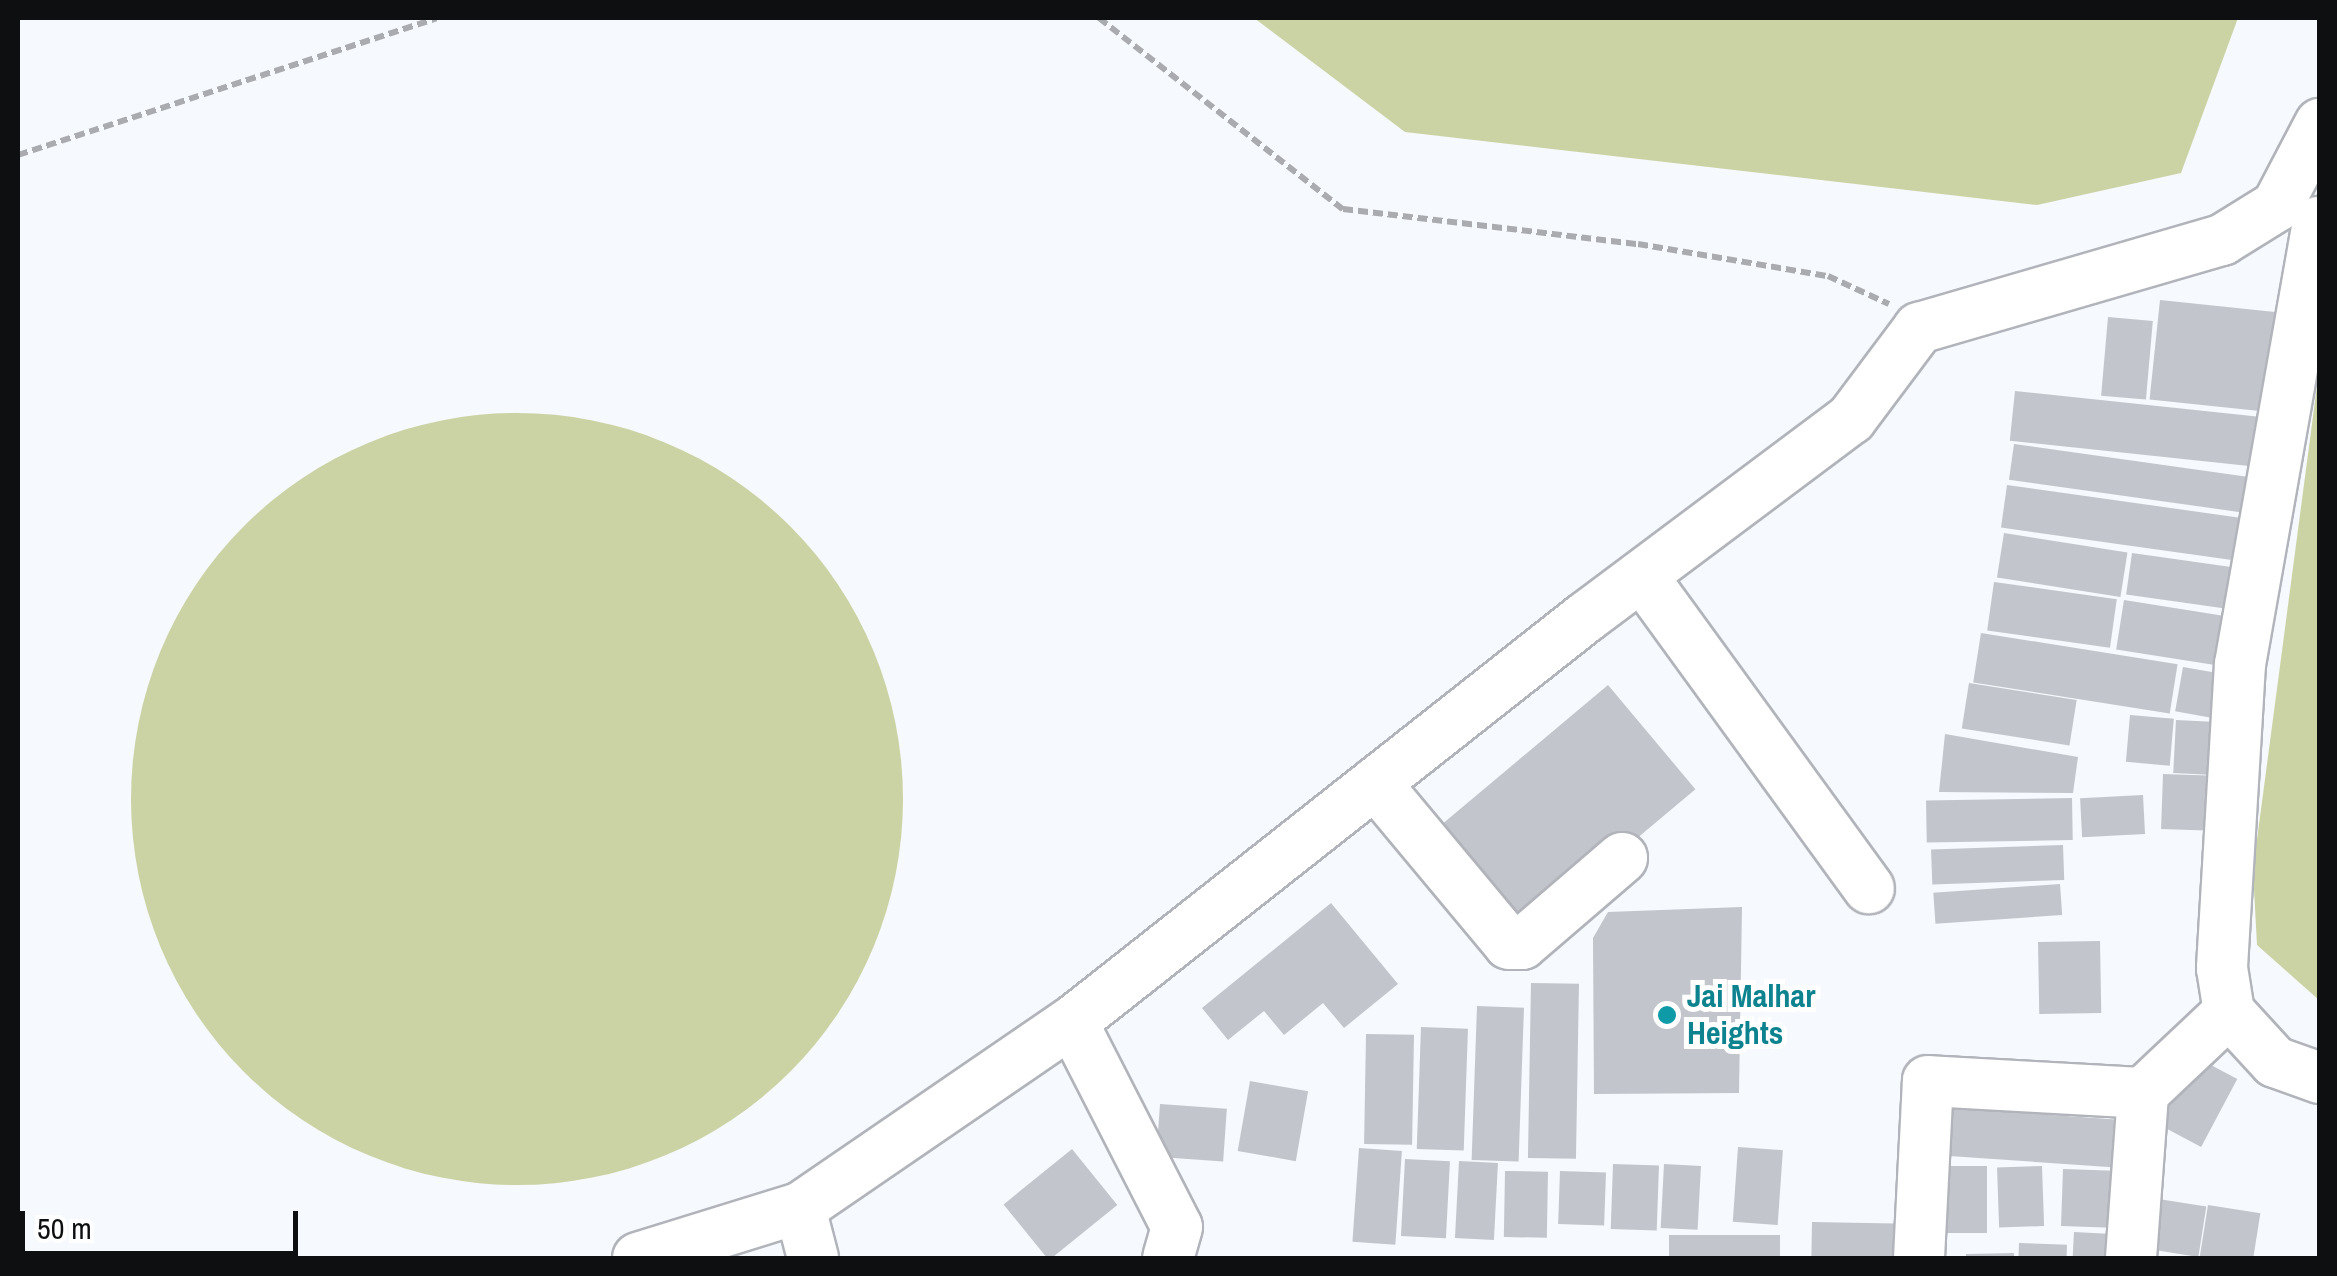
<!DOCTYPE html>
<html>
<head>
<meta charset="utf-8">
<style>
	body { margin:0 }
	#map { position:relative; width:2337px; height:1276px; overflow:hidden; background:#f6f9fe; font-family:"Archivo Narrow",sans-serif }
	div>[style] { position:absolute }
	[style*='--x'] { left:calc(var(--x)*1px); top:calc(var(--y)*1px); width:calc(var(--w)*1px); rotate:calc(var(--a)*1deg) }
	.green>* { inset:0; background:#cbd3a4 }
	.round { border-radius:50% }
	.building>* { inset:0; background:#c2c5cb; transform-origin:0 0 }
	.path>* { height:6px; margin-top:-3px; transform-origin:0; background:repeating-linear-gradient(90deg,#a9abaf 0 10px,transparent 0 15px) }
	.roads { filter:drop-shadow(2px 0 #b1b4ba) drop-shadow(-2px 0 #b1b4ba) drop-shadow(0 2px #b1b4ba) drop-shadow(0 -2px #b1b4ba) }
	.minor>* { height:50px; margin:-25px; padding:0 25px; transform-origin:25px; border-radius:25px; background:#fff }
	.dots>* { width:28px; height:28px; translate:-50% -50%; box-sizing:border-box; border:5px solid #fff; border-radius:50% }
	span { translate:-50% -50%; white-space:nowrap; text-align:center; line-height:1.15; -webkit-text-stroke:10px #fff; paint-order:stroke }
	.culture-label { font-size:32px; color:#0d838f; font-weight:700 }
	.left { translate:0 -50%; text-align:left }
	.frame { position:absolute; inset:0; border:20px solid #0e0f11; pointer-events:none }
	.scale { position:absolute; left:20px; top:1211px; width:278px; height:45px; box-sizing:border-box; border:5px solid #0e0f11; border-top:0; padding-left:12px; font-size:30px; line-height:35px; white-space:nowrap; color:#0e0f11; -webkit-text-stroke:8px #fff; paint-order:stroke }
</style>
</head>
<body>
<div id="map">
	<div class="green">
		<div style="clip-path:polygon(1254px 18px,2238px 18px,2181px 173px,2037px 205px,1405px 132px)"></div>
		<div style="clip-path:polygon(2319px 371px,2319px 1000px,2257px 945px,2253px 870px)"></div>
		<div class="round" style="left:131px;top:413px;width:772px;height:772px"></div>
	</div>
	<div class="building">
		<div style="left:2160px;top:300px;width:118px;height:100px;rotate:6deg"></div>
		<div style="left:2108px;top:317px;width:45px;height:79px;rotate:5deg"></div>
		<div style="left:2015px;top:391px;width:255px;height:50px;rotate:6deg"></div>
		<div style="left:2014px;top:444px;width:239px;height:36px;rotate:8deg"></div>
		<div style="left:2007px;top:485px;width:244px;height:43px;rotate:8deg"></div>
		<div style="left:2004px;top:533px;width:125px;height:45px;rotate:9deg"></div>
		<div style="left:2132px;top:553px;width:116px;height:42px;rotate:8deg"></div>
		<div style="left:1994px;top:582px;width:124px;height:49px;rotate:8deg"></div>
		<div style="left:2124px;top:600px;width:113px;height:50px;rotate:9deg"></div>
		<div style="left:1981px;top:633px;width:199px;height:50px;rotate:9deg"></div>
		<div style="left:2183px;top:667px;width:48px;height:45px;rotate:10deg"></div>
		<div style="left:1969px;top:683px;width:109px;height:46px;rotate:9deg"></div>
		<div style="left:1608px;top:685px;width:136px;height:228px;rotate:50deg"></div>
		<div style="left:2130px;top:715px;width:44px;height:47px;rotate:5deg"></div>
		<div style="left:2176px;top:720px;width:45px;height:53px;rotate:3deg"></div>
		<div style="clip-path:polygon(1945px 734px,2078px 757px,2073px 793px,1939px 792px)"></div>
		<div style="left:2163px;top:774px;width:52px;height:55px;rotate:2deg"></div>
		<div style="left:2143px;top:795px;width:39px;height:63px;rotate:87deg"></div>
		<div style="left:2072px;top:798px;width:42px;height:146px;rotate:89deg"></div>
		<div style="left:2063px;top:845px;width:35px;height:132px;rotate:88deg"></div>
		<div style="left:2060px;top:884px;width:31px;height:127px;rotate:86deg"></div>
		<div style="clip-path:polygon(1331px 903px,1398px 984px,1344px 1028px,1323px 1003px,1284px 1035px,1264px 1011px,1228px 1040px,1202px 1008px)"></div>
		<div style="clip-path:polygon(1742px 907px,1739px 1093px,1594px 1094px,1593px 938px,1608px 912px)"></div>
		<div style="left:2100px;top:941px;width:72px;height:62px;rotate:89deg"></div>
		<div style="left:1531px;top:983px;width:48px;height:175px;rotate:1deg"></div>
		<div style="left:1477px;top:1006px;width:47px;height:154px;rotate:2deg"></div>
		<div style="left:1421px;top:1027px;width:47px;height:122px;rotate:2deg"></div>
		<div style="left:1366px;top:1034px;width:48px;height:110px;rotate:1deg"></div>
		<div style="left:2194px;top:1056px;width:49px;height:77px;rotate:28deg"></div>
		<div style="left:1250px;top:1081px;width:59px;height:71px;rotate:10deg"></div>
		<div style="left:1160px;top:1104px;width:67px;height:53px;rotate:4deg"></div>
		<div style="left:1938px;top:1107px;width:185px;height:48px;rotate:4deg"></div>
		<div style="left:1738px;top:1147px;width:45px;height:75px;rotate:4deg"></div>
		<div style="left:1359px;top:1148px;width:43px;height:94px;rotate:4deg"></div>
		<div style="left:1072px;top:1149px;width:72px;height:88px;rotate:51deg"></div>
		<div style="left:1405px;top:1159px;width:45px;height:77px;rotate:3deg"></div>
		<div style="left:1459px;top:1161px;width:39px;height:77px;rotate:3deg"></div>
		<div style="left:1613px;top:1164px;width:46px;height:65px;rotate:2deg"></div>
		<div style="left:1664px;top:1164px;width:37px;height:64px;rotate:3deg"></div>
		<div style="left:1938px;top:1166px;width:49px;height:67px"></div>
		<div style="left:2042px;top:1166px;width:60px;height:45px;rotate:88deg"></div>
		<div style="left:2063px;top:1169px;width:51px;height:57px;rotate:2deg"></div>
		<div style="left:1505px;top:1171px;width:43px;height:66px;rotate:1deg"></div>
		<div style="left:1560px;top:1171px;width:46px;height:53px;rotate:2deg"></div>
		<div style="left:2152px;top:1198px;width:55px;height:51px;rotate:9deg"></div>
		<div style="left:2208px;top:1205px;width:53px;height:53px;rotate:9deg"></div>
		<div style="left:1812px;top:1222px;width:96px;height:36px;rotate:1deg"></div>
		<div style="left:2074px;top:1232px;width:38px;height:26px;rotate:3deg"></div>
		<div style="left:1669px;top:1235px;width:111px;height:23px"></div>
		<div style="left:2019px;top:1243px;width:48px;height:15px;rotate:2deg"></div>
		<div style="clip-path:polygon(2014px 1253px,2014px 1258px,1966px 1258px,1966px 1254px)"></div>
	</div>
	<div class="path">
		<div style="--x:1099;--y:18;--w:310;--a:38.1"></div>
		<div style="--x:1343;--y:209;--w:297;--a:6.8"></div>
		<div style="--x:1638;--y:244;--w:193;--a:9.6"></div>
		<div style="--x:1828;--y:276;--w:67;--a:24.7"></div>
		<div style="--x:18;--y:155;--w:440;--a:-18.1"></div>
	</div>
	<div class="roads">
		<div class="minor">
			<div style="--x:2318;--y:222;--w:449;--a:100"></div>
			<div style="--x:2240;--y:664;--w:305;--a:93.4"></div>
			<div style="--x:2222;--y:968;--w:45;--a:81"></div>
			<div style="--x:2229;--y:1012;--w:68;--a:47.4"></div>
			<div style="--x:2275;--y:1062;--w:48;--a:19.6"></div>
			<div style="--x:1642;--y:576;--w:386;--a:54"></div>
			<div style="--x:1375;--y:783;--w:209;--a:50.2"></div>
			<div style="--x:1509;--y:944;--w:13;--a:0"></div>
			<div style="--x:1522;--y:944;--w:132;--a:-40.7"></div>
			<div style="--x:1072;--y:1022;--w:230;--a:62.9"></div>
			<div style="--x:1177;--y:1227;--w:32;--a:106"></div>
			<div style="--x:800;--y:1208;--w:52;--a:75.4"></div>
			<div style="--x:638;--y:1258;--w:170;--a:-17.2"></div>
			<div style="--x:800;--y:1208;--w:330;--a:-34.4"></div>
			<div style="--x:1072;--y:1022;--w:654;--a:-38.24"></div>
			<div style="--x:1586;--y:617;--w:331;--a:-36.8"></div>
			<div style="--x:1851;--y:419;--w:114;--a:-53.2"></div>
			<div style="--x:1919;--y:328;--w:316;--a:-16.2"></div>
			<div style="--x:2222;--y:240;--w:65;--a:-31.7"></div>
			<div style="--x:2277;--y:206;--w:93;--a:-62.3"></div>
			<div style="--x:1919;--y:1258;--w:177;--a:-87.1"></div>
			<div style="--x:1928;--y:1081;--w:215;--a:3.2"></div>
			<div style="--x:2143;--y:1093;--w:118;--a:-43.3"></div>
			<div style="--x:2131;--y:1258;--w:165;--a:-85.8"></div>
		</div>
	</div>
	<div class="dots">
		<div style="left:1667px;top:1015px;background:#0f9aa8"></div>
	</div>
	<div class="culture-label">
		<span class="left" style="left:1687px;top:1015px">Jai Malhar<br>Heights</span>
	</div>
	<div class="frame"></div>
	<div class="scale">50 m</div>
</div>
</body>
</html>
